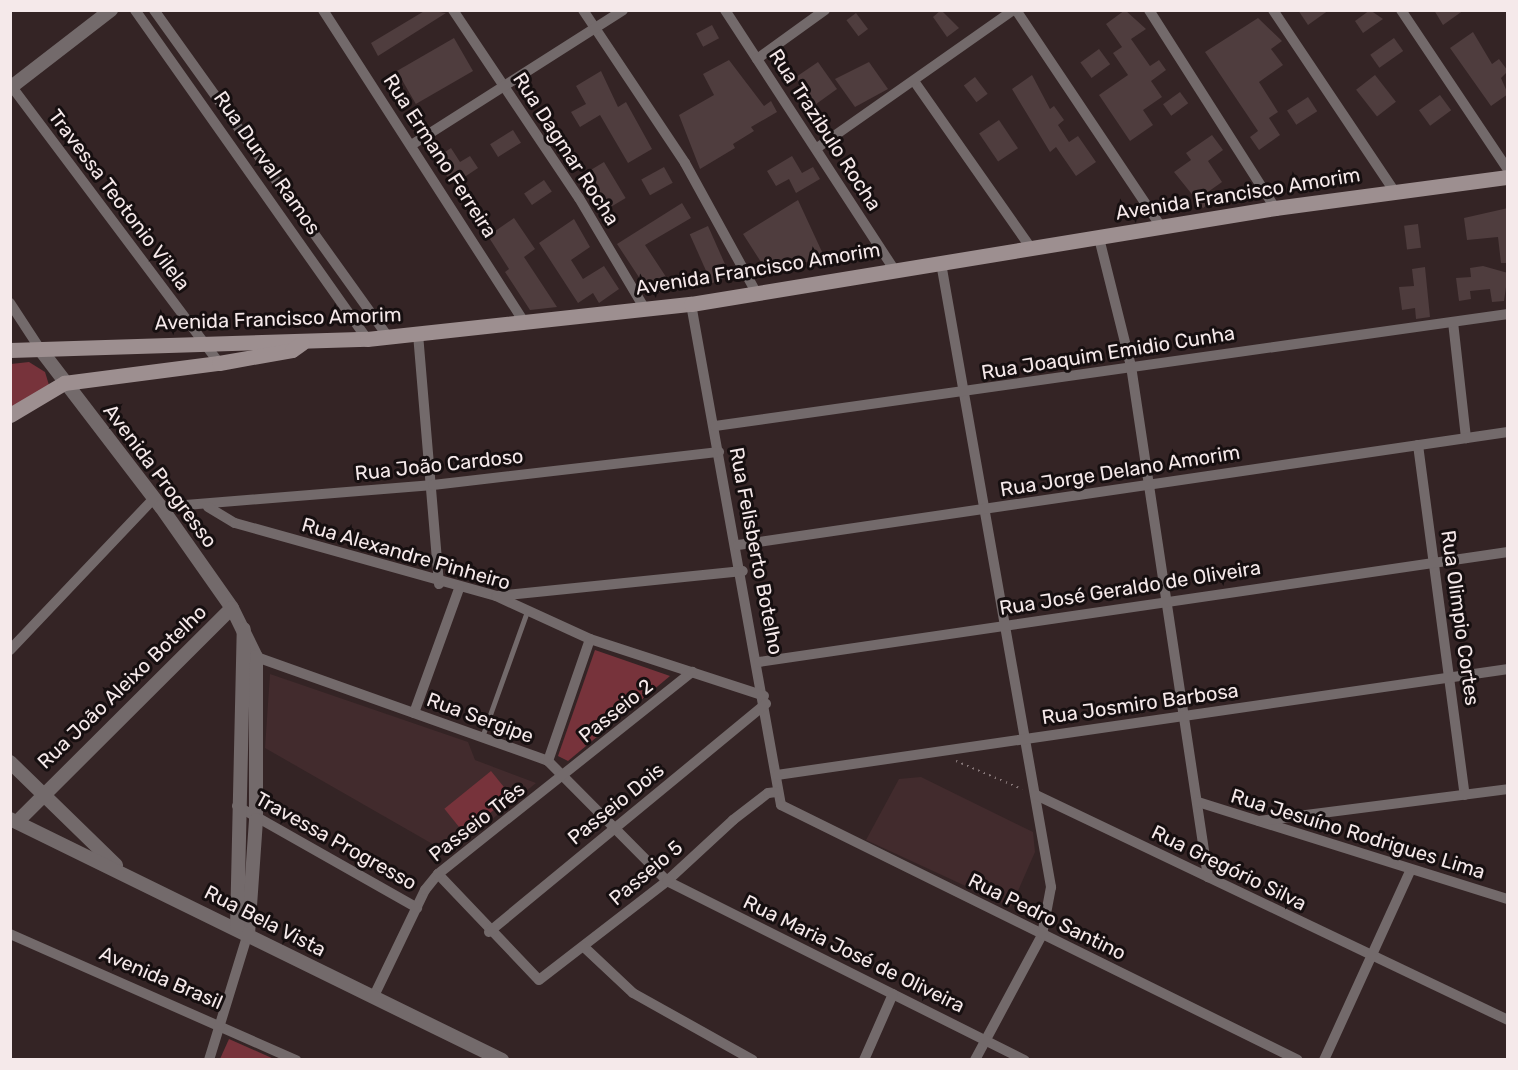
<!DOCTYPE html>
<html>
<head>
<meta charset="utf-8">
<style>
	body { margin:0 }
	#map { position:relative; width:1518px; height:1070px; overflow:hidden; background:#342425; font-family:Rubik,sans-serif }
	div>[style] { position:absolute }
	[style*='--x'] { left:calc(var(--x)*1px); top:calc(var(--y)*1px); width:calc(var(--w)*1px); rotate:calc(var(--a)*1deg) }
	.built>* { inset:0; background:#422b2d }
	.green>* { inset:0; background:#77333b; transform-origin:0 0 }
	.building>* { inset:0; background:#4f3d3e; transform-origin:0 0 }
	.path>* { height:2px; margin-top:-1px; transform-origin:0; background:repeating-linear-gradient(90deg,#857677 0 1.5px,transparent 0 6px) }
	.service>* { height:5px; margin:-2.5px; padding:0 2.5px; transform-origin:2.5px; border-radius:2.5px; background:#736a6b }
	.minor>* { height:10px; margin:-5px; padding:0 5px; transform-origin:5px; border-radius:5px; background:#736a6b }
	.tertiary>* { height:14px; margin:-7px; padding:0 7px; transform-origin:7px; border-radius:7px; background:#736a6b }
	.secondary>* { height:15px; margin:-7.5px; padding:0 7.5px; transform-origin:7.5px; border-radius:7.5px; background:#9d8f90 }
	span { translate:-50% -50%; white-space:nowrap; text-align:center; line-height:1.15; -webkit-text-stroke:6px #160f10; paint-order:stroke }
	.street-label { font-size:20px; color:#f5e9ea }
	.frame { position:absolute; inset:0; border:12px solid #f5e9ea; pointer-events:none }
</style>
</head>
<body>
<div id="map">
	<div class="built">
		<div style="clip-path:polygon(270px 674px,468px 742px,475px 760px,536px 783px,450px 854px,265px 748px)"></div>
		<div style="clip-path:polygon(921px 777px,1033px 832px,1035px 852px,1011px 907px,866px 840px,899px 779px)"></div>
	</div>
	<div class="green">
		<div style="clip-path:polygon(29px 362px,45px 372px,49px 385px,11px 409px,11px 364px)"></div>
		<div style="clip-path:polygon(595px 650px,670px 676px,568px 761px,558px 756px)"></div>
		<div style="left:491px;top:771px;width:32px;height:60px;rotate:51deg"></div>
		<div style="clip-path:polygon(229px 1039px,274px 1059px,220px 1059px)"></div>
	</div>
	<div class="building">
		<div style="clip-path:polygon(426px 10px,446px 13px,378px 56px,371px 43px)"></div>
		<div style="clip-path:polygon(941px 10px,959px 28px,947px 37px,933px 17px)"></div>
		<div style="clip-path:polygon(1125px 10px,1146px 29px,1131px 39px,1150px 66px,1159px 60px,1166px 70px,1151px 81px,1162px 97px,1143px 110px,1153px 125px,1130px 141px,1099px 95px,1128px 75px,1113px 53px,1122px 47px,1106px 24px)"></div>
		<div style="clip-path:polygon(1298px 10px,1329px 10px,1308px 25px)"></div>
		<div style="clip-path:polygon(1370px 10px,1383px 19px,1363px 33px,1355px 21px)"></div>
		<div style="clip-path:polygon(1434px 10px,1464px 10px,1443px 25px)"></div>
		<div style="left:856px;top:13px;width:20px;height:12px;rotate:53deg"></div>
		<div style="clip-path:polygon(1258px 18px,1282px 41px,1271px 49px,1283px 65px,1259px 82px,1278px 112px,1269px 118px,1280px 135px,1259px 150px,1250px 137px,1258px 131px,1205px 52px)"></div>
		<div style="left:712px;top:25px;width:15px;height:18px;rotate:62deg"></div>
		<div style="clip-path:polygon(1473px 32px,1492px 64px,1499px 59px,1508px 71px,1501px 78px,1508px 94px,1491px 106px,1450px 48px)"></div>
		<div style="left:454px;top:38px;width:38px;height:66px;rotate:60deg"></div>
		<div style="left:1394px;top:38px;width:16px;height:29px;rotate:55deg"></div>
		<div style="left:1099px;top:49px;width:19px;height:23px;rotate:54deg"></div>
		<div style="clip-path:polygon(729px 60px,764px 106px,771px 101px,777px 112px,751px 127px,754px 131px,733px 144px,735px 148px,700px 169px,679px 115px,714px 95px,703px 74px)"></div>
		<div style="clip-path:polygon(818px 62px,837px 89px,812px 107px,796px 77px)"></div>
		<div style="clip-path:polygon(869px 62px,888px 89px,855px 107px,835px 79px)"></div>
		<div style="clip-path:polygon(601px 71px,618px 107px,626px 102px,652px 149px,628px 163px,600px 115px,580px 127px,571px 112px,586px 104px,576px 86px)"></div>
		<div style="clip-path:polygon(1032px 75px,1050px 109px,1054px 106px,1064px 120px,1058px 125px,1069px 142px,1078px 136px,1096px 162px,1076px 176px,1056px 147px,1050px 152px,1012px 89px)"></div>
		<div style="left:1375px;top:75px;width:34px;height:24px;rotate:52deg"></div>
		<div style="left:975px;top:77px;width:21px;height:14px;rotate:53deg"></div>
		<div style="left:1180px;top:92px;width:14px;height:21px;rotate:54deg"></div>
		<div style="left:1440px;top:95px;width:19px;height:26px;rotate:54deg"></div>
		<div style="left:1308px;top:97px;width:17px;height:25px;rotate:57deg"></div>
		<div style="left:999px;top:120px;width:34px;height:24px;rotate:56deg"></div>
		<div style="left:513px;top:130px;width:15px;height:27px;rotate:58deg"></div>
		<div style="clip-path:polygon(1212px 135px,1223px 150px,1208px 161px,1222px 182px,1205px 194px,1211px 202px,1203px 208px,1174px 172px,1191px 160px,1186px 153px)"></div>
		<div style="clip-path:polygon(451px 148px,460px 162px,470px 156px,478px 168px,454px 184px,433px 160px)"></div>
		<div style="clip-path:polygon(792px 156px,802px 173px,813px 167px,820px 179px,796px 193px,789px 179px,776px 186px,767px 171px)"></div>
		<div style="left:604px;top:162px;width:42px;height:29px;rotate:59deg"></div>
		<div style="left:664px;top:167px;width:18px;height:26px;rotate:61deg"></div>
		<div style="left:544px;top:180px;width:14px;height:24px;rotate:56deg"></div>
		<div style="clip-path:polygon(798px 200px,823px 254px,793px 269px,787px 260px,768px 273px,743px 234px)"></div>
		<div style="clip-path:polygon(682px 203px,691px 218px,645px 245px,674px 289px,650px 294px,617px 244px)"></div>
		<div style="clip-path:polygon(1508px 208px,1508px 263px,1501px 263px,1498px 237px,1467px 240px,1464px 218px)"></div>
		<div style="clip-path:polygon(514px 218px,535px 249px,524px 257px,557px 307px,530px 310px,505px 272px,509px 269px,488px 236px)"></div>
		<div style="clip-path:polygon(574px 219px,590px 247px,571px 260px,583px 279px,604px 266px,619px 289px,599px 303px,593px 293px,578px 303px,539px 243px)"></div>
		<div style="left:1418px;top:224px;width:24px;height:14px;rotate:83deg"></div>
		<div style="left:708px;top:226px;width:54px;height:20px;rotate:66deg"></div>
		<div style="clip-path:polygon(1483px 266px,1508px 273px,1504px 301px,1492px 302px,1490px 289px,1470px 291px,1471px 299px,1459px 301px,1456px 278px,1471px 277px,1470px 268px)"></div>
		<div style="clip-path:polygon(1425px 267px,1430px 317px,1416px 319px,1415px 308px,1402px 310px,1399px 287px,1414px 286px,1412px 269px)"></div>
	</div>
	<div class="path">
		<div style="--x:956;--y:761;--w:72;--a:23"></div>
	</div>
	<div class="service">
		<div style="--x:482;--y:737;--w:134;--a:-70.3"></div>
	</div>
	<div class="minor">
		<div style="--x:135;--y:10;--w:403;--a:54.8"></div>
		<div style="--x:154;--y:10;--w:402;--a:54.4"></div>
		<div style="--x:323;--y:10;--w:373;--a:57.2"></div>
		<div style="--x:453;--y:10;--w:226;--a:56.2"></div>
		<div style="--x:579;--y:198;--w:129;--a:59.3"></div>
		<div style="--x:583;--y:10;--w:184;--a:56.3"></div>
		<div style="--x:685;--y:163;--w:147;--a:61.2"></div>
		<div style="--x:725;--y:10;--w:309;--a:56.9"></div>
		<div style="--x:1016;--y:10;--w:262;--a:56.2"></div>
		<div style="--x:1149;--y:10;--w:235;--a:57.5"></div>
		<div style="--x:1273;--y:10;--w:218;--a:56.2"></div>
		<div style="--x:1401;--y:10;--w:192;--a:56.2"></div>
		<div style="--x:757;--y:59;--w:84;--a:-35.8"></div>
		<div style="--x:914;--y:81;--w:204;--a:55"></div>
		<div style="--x:12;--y:87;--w:345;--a:53.1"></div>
		<div style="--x:413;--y:144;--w:249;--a:-32.5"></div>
		<div style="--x:817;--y:148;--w:240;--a:-35.1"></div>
		<div style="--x:1099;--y:238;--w:132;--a:76"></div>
		<div style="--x:1131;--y:366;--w:517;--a:81.43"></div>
		<div style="--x:941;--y:263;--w:634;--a:80"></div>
		<div style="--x:1051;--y:887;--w:49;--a:100.6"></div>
		<div style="--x:1042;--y:935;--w:142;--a:118.2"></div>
		<div style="--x:10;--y:303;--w:55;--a:56.9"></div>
		<div style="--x:691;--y:304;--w:509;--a:79.82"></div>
		<div style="--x:781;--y:805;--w:576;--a:26.25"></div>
		<div style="--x:1453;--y:322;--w:117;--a:83.6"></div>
		<div style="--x:418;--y:334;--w:251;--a:85.2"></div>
		<div style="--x:715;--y:426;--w:801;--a:-8.04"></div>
		<div style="--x:1418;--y:445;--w:353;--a:82.4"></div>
		<div style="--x:161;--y:507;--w:273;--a:-4.6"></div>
		<div style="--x:433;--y:485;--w:288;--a:-6.6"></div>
		<div style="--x:208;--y:507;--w:31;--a:31"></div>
		<div style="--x:235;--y:523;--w:271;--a:15.6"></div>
		<div style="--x:496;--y:596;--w:103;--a:24.6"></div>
		<div style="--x:590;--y:639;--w:183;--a:18.1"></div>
		<div style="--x:738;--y:545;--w:778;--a:-8.35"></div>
		<div style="--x:497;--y:596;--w:247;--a:-5.8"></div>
		<div style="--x:10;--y:650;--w:209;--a:-46.5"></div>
		<div style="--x:251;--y:655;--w:315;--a:19.6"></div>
		<div style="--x:548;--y:761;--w:169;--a:45.2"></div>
		<div style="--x:667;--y:881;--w:400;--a:26.6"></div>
		<div style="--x:759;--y:662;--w:757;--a:-8.35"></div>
		<div style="--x:414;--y:713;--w:132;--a:-70.1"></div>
		<div style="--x:548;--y:761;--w:129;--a:-71"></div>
		<div style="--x:777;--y:775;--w:739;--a:-8.25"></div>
		<div style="--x:1036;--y:795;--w:523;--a:25.49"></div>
		<div style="--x:1198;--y:802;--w:325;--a:17.4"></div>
		<div style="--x:237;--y:806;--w:207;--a:29.5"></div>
		<div style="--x:1259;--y:821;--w:251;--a:-7.3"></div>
		<div style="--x:438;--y:874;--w:146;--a:46.4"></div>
		<div style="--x:539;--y:980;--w:162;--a:-37.7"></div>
		<div style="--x:667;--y:881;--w:90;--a:-42.7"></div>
		<div style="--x:733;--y:820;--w:44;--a:-37.6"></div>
		<div style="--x:768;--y:793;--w:9;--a:-6"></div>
		<div style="--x:489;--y:932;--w:359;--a:-39.5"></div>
		<div style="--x:10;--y:934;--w:313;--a:23.8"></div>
		<div style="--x:584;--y:947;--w:67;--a:43.2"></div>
		<div style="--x:633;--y:993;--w:137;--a:29.2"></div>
		<div style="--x:373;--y:998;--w:120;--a:-64.3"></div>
		<div style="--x:425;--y:890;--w:21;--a:-51"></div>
		<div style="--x:438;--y:874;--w:325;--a:-38.5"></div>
		<div style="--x:209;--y:1060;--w:133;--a:-72.9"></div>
		<div style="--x:864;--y:1060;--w:72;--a:-66.3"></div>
		<div style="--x:1324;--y:1060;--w:208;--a:-65.5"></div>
	</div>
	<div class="tertiary">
		<div style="--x:10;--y:88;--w:128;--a:-37.7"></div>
		<div style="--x:40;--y:349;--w:199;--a:52.6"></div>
		<div style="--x:161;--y:507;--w:123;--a:54.9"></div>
		<div style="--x:232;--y:608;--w:55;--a:63.9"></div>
		<div style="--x:256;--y:657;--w:163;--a:90"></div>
		<div style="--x:256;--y:820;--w:113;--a:94"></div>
		<div style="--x:10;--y:762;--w:148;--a:44.2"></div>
		<div style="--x:10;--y:819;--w:548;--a:26.1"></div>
		<div style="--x:17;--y:822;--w:303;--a:-44.9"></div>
		<div style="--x:237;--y:927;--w:298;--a:-88.7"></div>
	</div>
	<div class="secondary">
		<div style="--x:10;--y:350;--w:357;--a:-1.8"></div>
		<div style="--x:367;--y:339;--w:326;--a:-6.2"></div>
		<div style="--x:691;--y:304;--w:592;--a:-9.33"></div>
		<div style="--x:1275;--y:208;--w:235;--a:-7.6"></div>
		<div style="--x:10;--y:415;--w:63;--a:-30.7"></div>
		<div style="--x:64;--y:383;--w:156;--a:-7.4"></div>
		<div style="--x:219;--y:363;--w:74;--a:-10.1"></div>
		<div style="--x:292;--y:350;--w:12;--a:-35"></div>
	</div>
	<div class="street-label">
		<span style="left:825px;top:130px;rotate:57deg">Rua Trazibulo Rocha</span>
		<span style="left:566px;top:149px;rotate:57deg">Rua Dagmar Rocha</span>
		<span style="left:440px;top:156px;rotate:57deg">Rua Ermano Ferreira</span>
		<span style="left:267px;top:163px;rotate:55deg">Rua Durval Ramos</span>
		<span style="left:1238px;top:194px;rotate:-9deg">Avenida Francisco Amorim</span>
		<span style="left:119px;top:200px;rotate:53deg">Travessa Teotonio Vilela</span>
		<span style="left:758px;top:269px;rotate:-9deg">Avenida Francisco Amorim</span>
		<span style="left:278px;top:319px;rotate:-2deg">Avenida Francisco Amorim</span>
		<span style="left:1108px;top:353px;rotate:-9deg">Rua Joaquim Emidio Cunha</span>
		<span style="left:439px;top:465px;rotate:-6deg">Rua João Cardoso</span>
		<span style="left:1120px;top:471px;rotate:-9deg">Rua Jorge Delano Amorim</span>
		<span style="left:160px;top:476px;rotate:53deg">Avenida Progresso</span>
		<span style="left:756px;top:551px;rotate:79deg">Rua Felisberto Botelho</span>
		<span style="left:406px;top:554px;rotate:16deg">Rua Alexandre Pinheiro</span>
		<span style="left:1130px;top:588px;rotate:-9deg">Rua José Geraldo de Oliveira</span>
		<span style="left:1460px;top:618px;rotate:82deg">Rua Olimpio Cortes</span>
		<span style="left:122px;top:687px;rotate:-44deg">Rua João Aleixo Botelho</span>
		<span style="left:1140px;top:704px;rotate:-8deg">Rua Josmiro Barbosa</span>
		<span style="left:616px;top:711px;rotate:-39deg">Passeio 2</span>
		<span style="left:480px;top:718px;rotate:20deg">Rua Sergipe</span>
		<span style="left:616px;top:804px;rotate:-39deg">Passeio Dois</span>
		<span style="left:477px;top:822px;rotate:-38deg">Passeio Três</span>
		<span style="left:1358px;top:834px;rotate:17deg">Rua Jesuíno Rodrigues Lima</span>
		<span style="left:336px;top:841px;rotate:29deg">Travessa Progresso</span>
		<span style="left:1229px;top:868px;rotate:26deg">Rua Gregório Silva</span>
		<span style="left:646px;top:873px;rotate:-40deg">Passeio 5</span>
		<span style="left:1047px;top:917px;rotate:26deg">Rua Pedro Santino</span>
		<span style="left:265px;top:921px;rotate:27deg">Rua Bela Vista</span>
		<span style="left:854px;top:954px;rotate:26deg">Rua Maria José de Oliveira</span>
		<span style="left:161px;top:978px;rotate:23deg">Avenida Brasil</span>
	</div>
	<div class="frame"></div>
</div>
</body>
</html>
